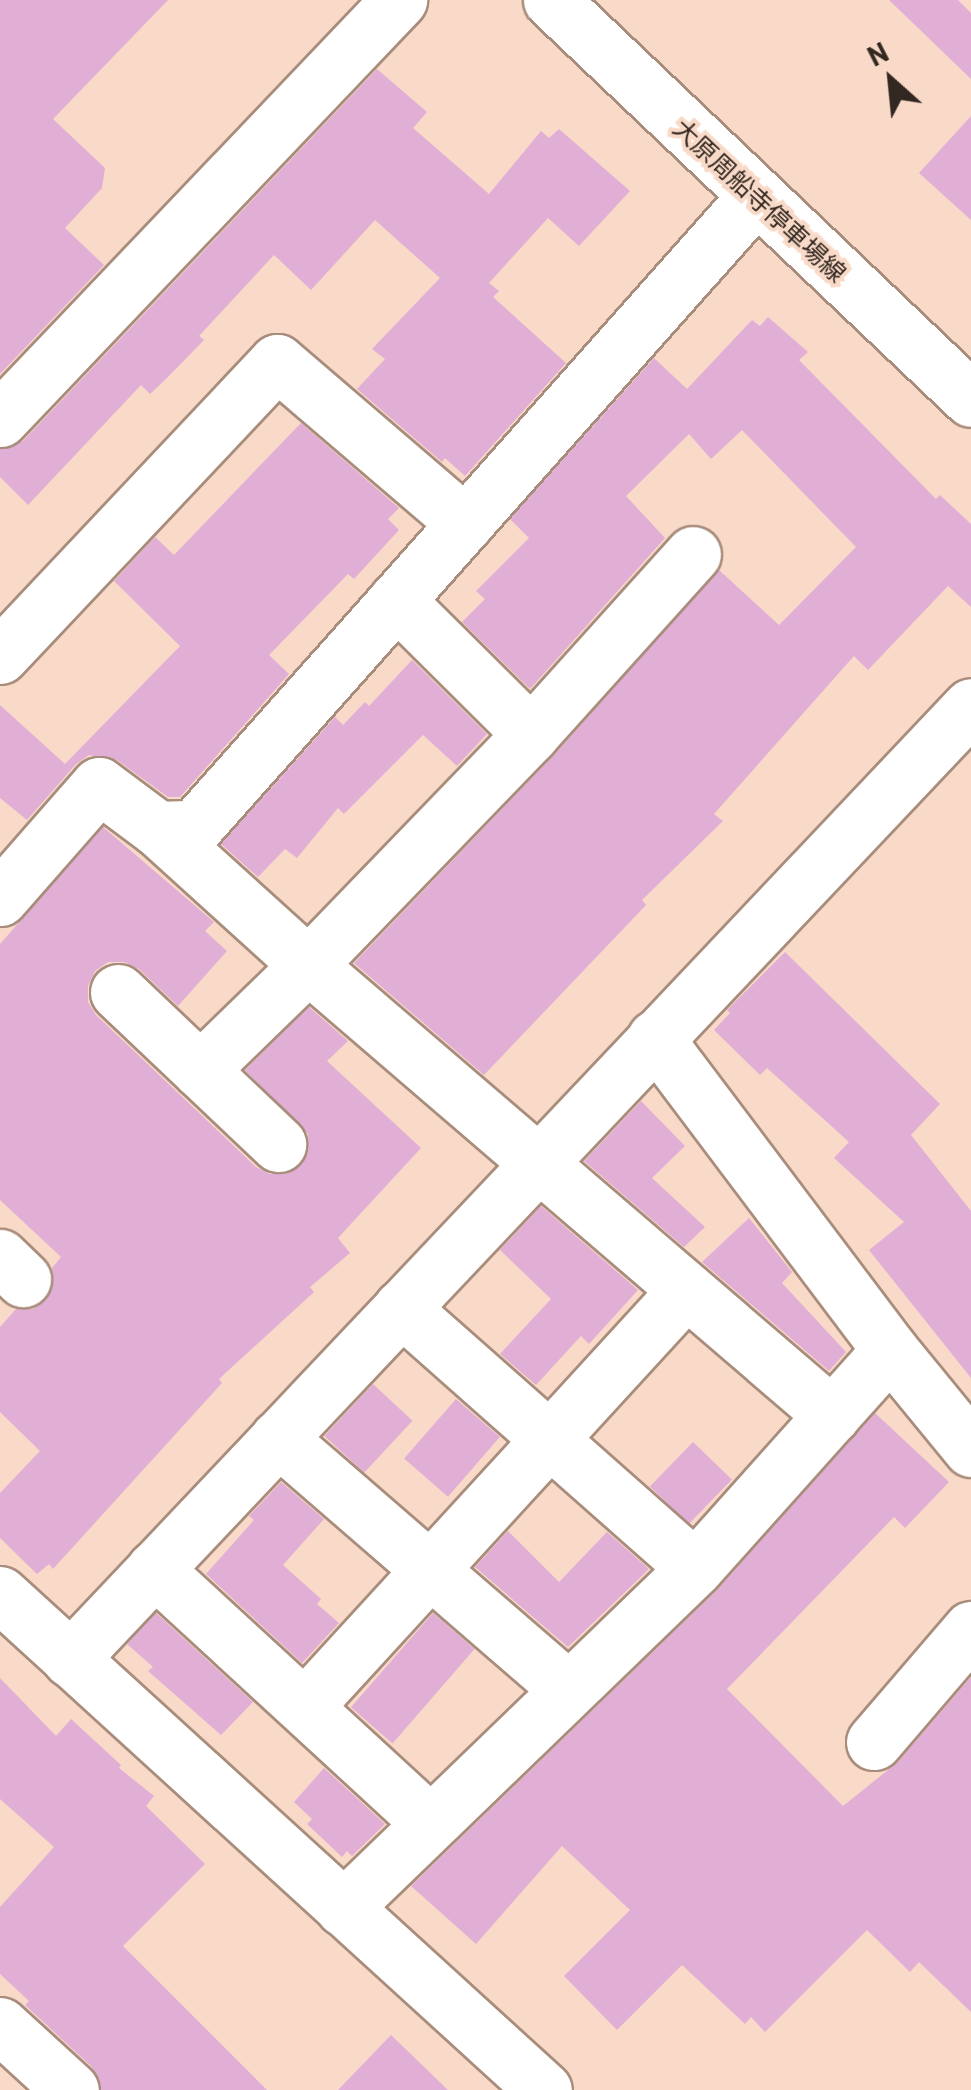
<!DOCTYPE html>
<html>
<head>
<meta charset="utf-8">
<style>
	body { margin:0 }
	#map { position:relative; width:971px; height:2090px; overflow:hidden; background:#f9dac8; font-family:Barlow,"Noto Sans JP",sans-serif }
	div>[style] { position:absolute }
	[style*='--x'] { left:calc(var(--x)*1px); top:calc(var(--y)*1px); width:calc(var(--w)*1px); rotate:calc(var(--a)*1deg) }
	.building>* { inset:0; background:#e1aed6; transform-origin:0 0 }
	.roads { filter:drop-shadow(2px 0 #a98d7c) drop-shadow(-2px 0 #a98d7c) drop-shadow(0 2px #a98d7c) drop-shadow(0 -2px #a98d7c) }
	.minor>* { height:55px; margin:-27.5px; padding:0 27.5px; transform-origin:27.5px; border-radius:27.5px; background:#fff }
	.major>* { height:55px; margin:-27.5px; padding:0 27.5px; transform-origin:27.5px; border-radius:27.5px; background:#fff }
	span { translate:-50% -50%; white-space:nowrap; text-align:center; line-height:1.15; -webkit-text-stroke:8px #f9dac8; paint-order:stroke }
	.street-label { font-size:25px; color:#332821 }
	.north { position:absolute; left:841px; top:30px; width:100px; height:100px; -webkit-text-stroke:8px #f9dac8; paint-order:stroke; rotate:333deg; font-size:28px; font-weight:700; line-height:40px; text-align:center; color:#332821 }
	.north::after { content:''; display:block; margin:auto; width:35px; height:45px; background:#332821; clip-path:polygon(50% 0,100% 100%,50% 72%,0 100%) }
</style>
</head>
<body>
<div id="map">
	<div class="building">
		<div style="clip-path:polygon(0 0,168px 0,53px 119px,105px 168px,102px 188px,65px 228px,104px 265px,0 374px)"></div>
		<div style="clip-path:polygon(889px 0,958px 0,971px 13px,971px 79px)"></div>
		<div style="clip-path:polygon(377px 69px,427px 112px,413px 128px,489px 194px,541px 131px,549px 138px,559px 129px,630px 191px,579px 246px,548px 218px,489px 283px,499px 291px,493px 297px,566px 363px,465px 476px,445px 458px,442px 462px,357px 389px,385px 359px,372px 349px,440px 278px,375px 220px,311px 290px,274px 255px,199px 336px,204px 340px,166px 379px,150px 394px,141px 385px,28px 505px,0 477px,0 449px,23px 441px)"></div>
		<div style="clip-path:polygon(971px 116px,971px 220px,919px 173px)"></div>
		<div style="clip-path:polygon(768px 317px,808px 352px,799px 360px,936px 499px,940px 495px,971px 524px,971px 607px,948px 586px,868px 670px,854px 656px,714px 814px,723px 821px,642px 900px,646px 905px,484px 1075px,354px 963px,554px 755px,719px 570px,779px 625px,856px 547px,742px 430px,711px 459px,689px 434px,626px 496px,665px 538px,530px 689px,462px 622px,485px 599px,476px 591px,529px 538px,510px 519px,654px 358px,687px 389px,752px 320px,760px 326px)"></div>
		<div style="clip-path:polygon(301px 423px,399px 508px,388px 519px,399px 530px,354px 579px,348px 574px,269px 655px,289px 674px,180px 797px,168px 797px,117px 760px,89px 755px,76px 764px,27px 820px,0 798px,0 705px,65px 764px,180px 646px,114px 581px,155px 537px,174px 555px)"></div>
		<div style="clip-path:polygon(412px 660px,487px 734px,457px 766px,423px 735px,344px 814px,338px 808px,297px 858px,285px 849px,258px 877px,221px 844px,335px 717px,343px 725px,365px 702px,369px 706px)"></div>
		<div style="clip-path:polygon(103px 827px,214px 922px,205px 931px,227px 951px,178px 1006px,139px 969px,124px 962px,108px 962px,95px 971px,88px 986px,88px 1002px,96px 1015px,256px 1167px,270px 1174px,286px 1174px,300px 1166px,308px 1152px,308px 1134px,245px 1070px,309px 1007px,348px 1041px,327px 1061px,421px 1148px,338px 1238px,350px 1253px,310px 1287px,314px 1292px,219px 1379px,222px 1383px,53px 1569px,49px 1564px,37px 1574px,0 1538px,0 1493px,40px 1451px,0 1412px,0 1327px,16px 1309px,33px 1309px,46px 1300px,53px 1285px,52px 1268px,61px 1257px,0 1200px,0 944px)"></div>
		<div style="clip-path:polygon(785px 952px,940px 1104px,911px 1135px,971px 1211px,971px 1378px,869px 1250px,904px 1222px,834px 1158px,849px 1142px,767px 1068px,760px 1075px,714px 1030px,730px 1013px,727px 1010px)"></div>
		<div style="clip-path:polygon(641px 1101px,685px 1146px,652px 1178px,705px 1227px,684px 1247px,584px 1161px)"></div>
		<div style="clip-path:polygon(541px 1206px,638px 1290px,589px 1344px,581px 1336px,536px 1385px,500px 1354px,551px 1299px,500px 1250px)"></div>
		<div style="clip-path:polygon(749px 1218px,792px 1272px,782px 1283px,846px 1352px,829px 1371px,702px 1262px)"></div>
		<div style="left:373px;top:1384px;width:54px;height:71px;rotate:43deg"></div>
		<div style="left:456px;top:1399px;width:58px;height:79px;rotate:41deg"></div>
		<div style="clip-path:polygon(875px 1413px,949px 1482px,905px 1528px,894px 1517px,727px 1689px,843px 1806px,898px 1762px,971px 1677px,971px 2012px,919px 1962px,910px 1972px,867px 1930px,765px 2032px,751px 2017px,745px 2024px,682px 1965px,617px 2030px,564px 1976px,630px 1910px,562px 1846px,476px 1944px,411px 1886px,717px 1590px)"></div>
		<div style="left:693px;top:1442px;width:54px;height:62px;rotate:44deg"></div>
		<div style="clip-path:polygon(281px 1482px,324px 1519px,283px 1565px,321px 1599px,317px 1604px,339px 1623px,302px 1663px,206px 1574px,254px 1520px,249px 1516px)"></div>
		<div style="clip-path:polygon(508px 1531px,559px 1582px,607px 1532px,649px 1569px,568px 1647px,475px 1567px)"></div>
		<div style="clip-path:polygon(156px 1613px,253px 1702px,221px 1735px,148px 1671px,153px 1667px,127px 1644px)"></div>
		<div style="left:433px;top:1613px;width:55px;height:125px;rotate:41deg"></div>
		<div style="clip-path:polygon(0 1678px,56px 1736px,71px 1719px,121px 1765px,119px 1768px,154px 1796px,146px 1806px,205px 1864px,123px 1946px,267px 2090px,101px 2090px,92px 2067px,25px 2005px,29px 2001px,0 1974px,0 1907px,54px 1847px,0 1799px)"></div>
		<div style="clip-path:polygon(324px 1768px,385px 1824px,352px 1856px,347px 1851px,342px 1857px,307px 1824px,312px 1819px,294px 1802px)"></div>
		<div style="clip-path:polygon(391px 2035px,448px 2090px,338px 2090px)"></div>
	</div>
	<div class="roads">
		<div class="minor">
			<div style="--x:0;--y:419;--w:579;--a:-46.4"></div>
			<div style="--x:0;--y:656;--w:404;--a:-46.7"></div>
			<div style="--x:277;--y:362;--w:248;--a:40.6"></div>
			<div style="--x:531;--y:734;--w:242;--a:-48"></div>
			<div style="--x:158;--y:829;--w:202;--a:42.2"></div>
			<div style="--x:308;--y:965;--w:321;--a:-46"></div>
			<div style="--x:531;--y:734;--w:190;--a:-135.2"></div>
			<div style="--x:0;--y:898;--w:150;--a:-48.8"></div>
			<div style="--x:99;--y:785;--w:74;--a:36.7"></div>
			<div style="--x:158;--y:829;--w:36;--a:-2"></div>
			<div style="--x:194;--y:828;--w:844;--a:-48.36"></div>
			<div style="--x:118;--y:992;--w:221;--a:43.5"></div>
			<div style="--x:655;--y:1038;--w:391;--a:53"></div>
			<div style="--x:890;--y:1350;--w:128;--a:50.7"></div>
			<div style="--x:200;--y:1070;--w:151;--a:-44.2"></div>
			<div style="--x:308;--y:965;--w:691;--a:40.66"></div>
			<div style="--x:0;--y:1257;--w:32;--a:44"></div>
			<div style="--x:401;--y:1308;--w:392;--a:41.5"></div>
			<div style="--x:278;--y:1438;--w:382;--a:40.9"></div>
			<div style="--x:154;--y:1569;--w:374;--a:42.6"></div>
			<div style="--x:0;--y:1594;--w:736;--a:42.36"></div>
			<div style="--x:70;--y:1659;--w:1311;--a:-46.61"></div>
			<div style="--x:305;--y:1706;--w:564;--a:-47.51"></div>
			<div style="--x:874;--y:1742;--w:149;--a:-49.4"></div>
			<div style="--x:343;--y:1908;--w:489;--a:-44"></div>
			<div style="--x:695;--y:1568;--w:292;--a:-48.2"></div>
			<div style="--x:0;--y:2025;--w:96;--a:42.5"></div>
		</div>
		<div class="major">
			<div style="--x:551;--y:0;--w:579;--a:43.53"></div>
		</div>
	</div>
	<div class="street-label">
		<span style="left:760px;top:200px;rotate:43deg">大原周船寺停車場線</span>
	</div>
	<div class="north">N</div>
</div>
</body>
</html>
